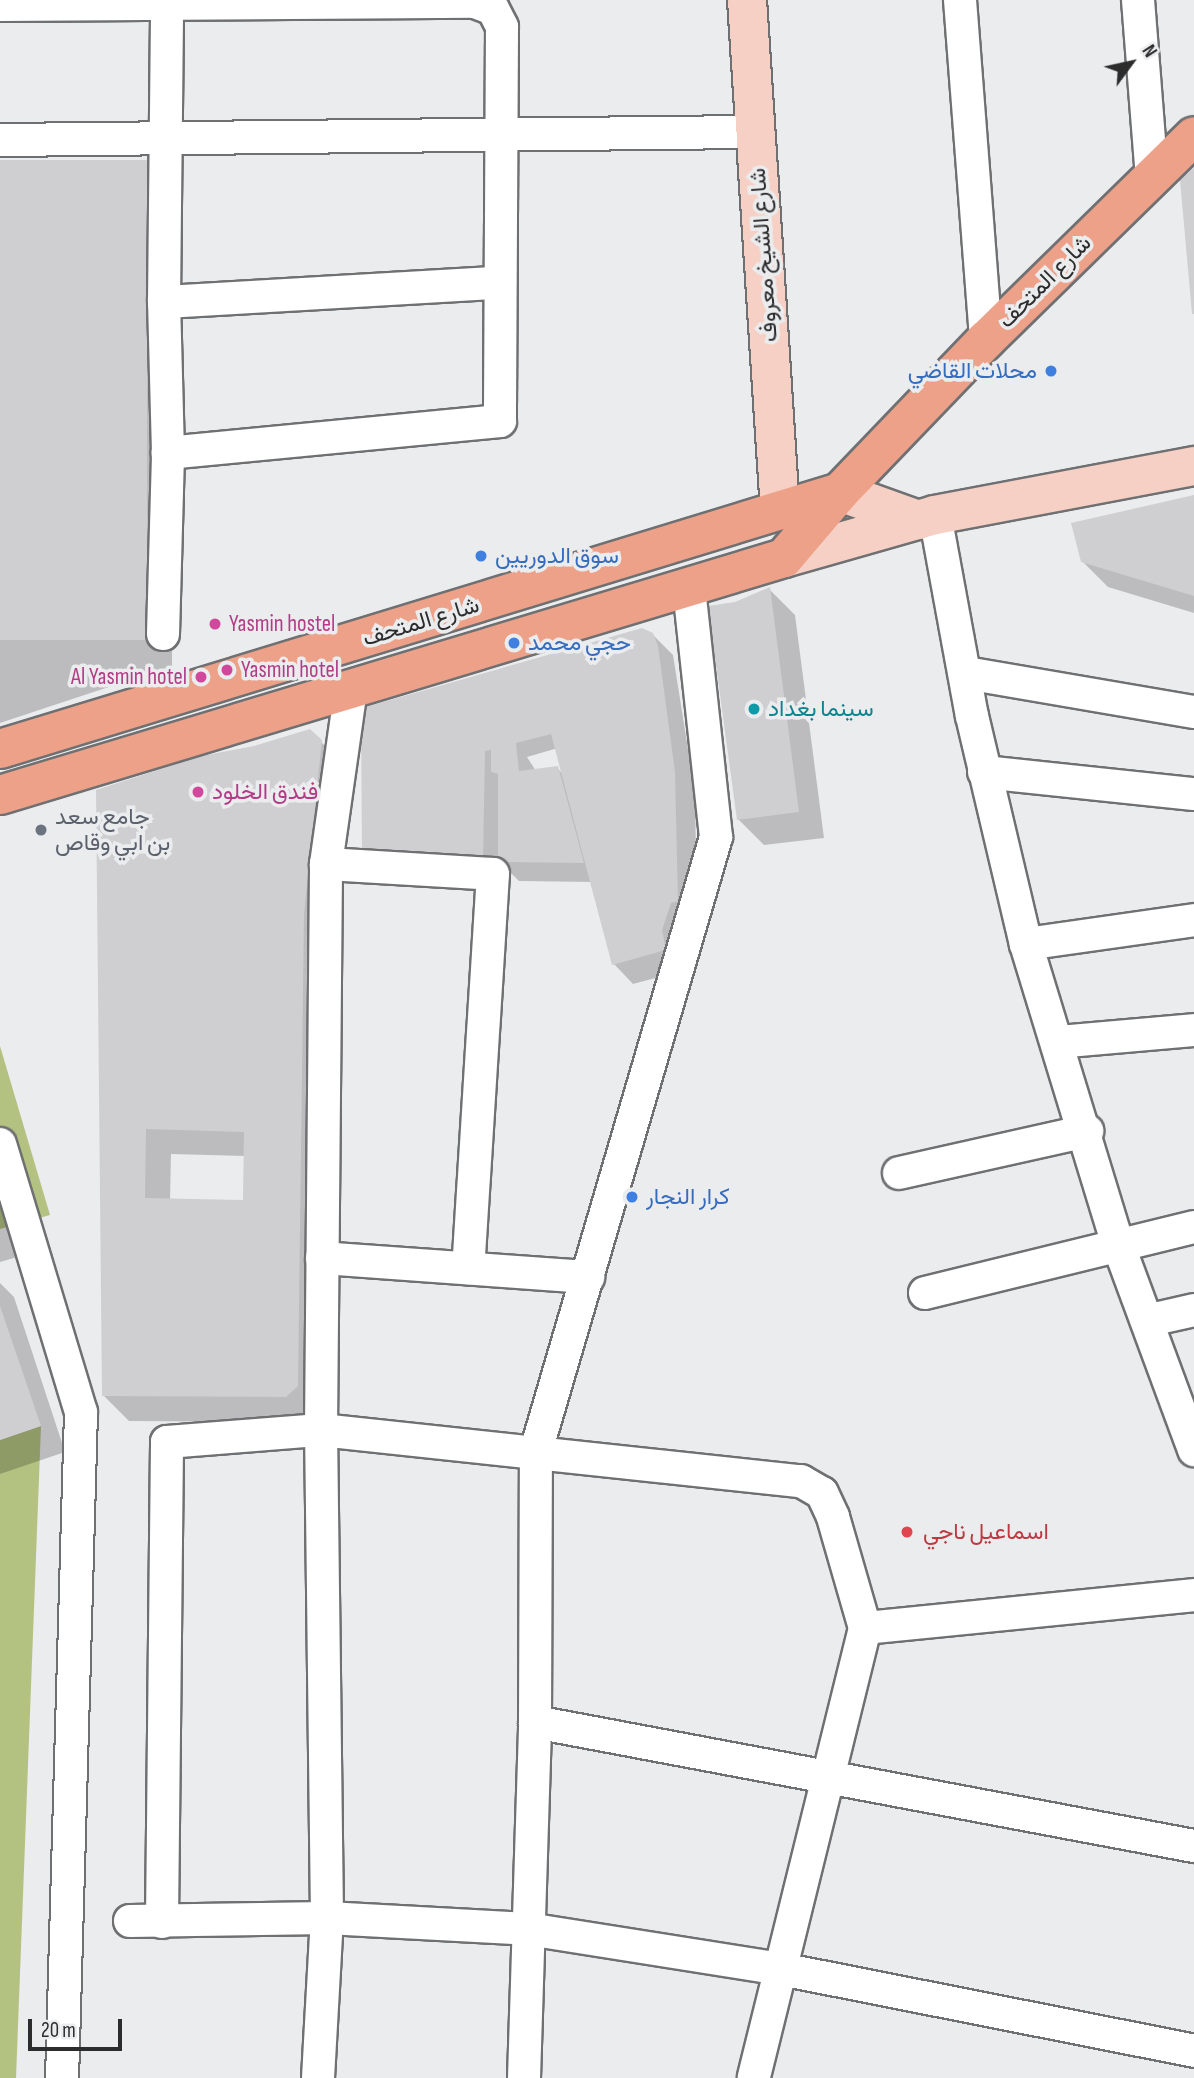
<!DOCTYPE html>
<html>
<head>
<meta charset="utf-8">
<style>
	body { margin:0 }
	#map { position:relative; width:1194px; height:2078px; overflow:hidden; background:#ebecee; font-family:"Sofia Sans Condensed",Vazirmatn,sans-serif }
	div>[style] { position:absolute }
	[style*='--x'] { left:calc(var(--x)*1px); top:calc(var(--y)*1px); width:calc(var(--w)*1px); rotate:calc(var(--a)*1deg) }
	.green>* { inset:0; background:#b3c280 }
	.shadow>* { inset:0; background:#0003 }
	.building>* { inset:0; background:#cfcfd2; transform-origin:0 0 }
	.roads { filter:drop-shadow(2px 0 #6f7072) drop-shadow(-2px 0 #6f7072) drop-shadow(0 2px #6f7072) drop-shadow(0 -2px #6f7072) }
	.street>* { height:32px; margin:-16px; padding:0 16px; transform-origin:16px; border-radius:16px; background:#fff }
	.secondary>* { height:38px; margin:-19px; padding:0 19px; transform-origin:19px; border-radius:19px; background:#f6d0c4 }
	.primary>* { height:38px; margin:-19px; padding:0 19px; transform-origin:19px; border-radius:19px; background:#eda189 }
	.dots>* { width:19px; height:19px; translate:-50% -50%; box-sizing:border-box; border:4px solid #ebecee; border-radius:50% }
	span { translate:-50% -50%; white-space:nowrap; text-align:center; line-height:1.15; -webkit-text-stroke:7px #ebecee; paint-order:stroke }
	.street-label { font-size:23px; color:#2c2c2d }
	.shop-label { font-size:23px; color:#366cbe }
	.right { translate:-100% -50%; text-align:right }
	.left { translate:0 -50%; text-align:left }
	.hotel-label { font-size:23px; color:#b23c85 }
	.culture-label { font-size:23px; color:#0d838f }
	.worship-label { font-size:23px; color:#5b616d }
	.health-label { font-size:23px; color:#be3a42 }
	.north { position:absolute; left:1096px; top:28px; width:70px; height:70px; -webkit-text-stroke:5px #ebecee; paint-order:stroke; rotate:57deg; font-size:19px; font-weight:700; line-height:28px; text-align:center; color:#2c2c2d }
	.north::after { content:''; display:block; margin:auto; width:24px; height:32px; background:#2c2c2d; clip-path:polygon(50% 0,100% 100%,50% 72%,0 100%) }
	.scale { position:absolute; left:28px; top:2019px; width:94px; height:32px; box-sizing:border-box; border:4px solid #2c2c2d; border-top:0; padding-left:9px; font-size:21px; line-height:24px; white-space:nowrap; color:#2c2c2d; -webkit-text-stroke:5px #ebecee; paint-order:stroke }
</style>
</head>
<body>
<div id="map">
	<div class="green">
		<div style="clip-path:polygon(0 1046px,50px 1215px,0 1229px)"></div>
		<div style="clip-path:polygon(41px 1426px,16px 2078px,0 2078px,0 1440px)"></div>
	</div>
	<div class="shadow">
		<div style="clip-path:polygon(147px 162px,173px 188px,172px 666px,0 723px,0 164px)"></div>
		<div style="clip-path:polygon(1194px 497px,1194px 613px,1108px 587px,1082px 561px)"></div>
		<div style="clip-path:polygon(770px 590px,795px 615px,824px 838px,764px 845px,738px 819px,735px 604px)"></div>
		<div style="clip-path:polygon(evenodd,652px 634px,673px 655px,695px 793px,697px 920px,685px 970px,633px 984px,614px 964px,595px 882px,519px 881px,500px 862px,500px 848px,495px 875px,367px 708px,533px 660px,652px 634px,558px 748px,566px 777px,557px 768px,536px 771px,527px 757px,558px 748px)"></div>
		<div style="clip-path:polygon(evenodd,310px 731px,347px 768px,329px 941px,312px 1422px,129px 1421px,103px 1395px,98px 791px,310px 731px,171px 1154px,245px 1156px,244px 1202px,170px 1200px,171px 1154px)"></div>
		<div style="clip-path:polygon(0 1175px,24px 1255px,0 1262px)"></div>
		<div style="clip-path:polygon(0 1283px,14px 1297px,65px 1452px,0 1474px)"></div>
	</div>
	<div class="building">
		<div style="left:147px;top:160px;width:480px;height:147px;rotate:90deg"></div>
		<div style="clip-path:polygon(1194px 168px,1194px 314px,1192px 314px,1180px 180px)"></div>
		<div style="clip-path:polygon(1194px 495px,1194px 596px,1081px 562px,1071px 523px)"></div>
		<div style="clip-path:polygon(770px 587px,799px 812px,737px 820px,708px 606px,735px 602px)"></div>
		<div style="clip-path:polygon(642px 628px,653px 633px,658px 646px,675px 772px,678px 901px,671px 903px,662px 930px,666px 950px,612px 965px,551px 734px,516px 743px,519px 771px,558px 766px,584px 863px,498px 862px,498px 774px,491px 772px,491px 750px,485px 751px,483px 862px,362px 858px,361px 716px,366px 707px)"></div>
		<div style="clip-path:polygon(evenodd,310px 729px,322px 740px,304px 914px,298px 1386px,286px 1397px,102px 1396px,96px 790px,201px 756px,254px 746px,310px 729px,146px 1129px,244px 1132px,243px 1200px,145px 1198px,146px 1129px)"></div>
		<div style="clip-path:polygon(0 1306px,41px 1426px,0 1440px)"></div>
	</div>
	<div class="roads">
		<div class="street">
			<div style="--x:960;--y:0;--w:341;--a:85.6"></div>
			<div style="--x:1138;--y:0;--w:177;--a:85.5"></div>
			<div style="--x:0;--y:5;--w:475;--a:-0.4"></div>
			<div style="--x:475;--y:2;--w:19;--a:21"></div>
			<div style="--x:493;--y:9;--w:20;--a:63"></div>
			<div style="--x:502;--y:27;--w:394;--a:90.3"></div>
			<div style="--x:500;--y:421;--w:334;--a:174.5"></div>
			<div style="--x:0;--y:140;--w:756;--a:-0.61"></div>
			<div style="--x:164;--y:302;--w:335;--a:-3.3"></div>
			<div style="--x:935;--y:515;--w:204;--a:79.6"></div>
			<div style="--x:972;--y:716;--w:234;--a:76.7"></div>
			<div style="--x:1026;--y:944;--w:314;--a:73"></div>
			<div style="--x:1118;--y:1244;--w:220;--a:69.7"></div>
			<div style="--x:163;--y:634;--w:181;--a:-88.4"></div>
			<div style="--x:168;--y:453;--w:151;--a:-91.5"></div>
			<div style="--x:164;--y:302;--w:302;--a:-89.4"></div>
			<div style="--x:966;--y:673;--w:231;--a:9.7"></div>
			<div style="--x:984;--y:772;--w:211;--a:6"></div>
			<div style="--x:326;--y:864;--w:167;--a:3.4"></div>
			<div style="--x:493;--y:874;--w:395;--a:93.6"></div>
			<div style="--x:1026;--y:944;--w:170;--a:-8.1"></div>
			<div style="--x:1058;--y:1042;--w:137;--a:-5"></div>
			<div style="--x:0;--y:1144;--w:280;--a:73.2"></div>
			<div style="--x:81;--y:1412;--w:666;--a:91.63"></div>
			<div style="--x:899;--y:1173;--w:193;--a:-12.6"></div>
			<div style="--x:322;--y:1258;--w:267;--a:4.1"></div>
			<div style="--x:925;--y:1293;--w:277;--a:-13.8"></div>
			<div style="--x:1150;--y:1320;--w:45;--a:-12.8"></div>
			<div style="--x:865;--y:1628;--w:331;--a:-5.7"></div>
			<div style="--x:535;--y:1722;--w:671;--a:10.66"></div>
			<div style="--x:130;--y:1921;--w:197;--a:-0.9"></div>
			<div style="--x:327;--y:1918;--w:201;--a:3.1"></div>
			<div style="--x:528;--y:1929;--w:256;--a:9"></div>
			<div style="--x:781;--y:1969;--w:421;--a:11.2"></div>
			<div style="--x:162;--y:1922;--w:480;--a:-89.4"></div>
			<div style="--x:167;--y:1442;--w:154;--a:-4.5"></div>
			<div style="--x:321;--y:1430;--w:483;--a:6.1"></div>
			<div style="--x:801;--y:1481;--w:24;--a:30"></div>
			<div style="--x:822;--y:1493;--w:26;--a:65"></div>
			<div style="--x:833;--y:1517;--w:116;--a:73.9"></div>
			<div style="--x:865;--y:1628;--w:463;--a:103.9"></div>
			<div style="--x:318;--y:2078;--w:160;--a:-86.8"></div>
			<div style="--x:327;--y:1918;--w:488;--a:-90.7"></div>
			<div style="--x:321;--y:1430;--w:566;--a:-89.49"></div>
			<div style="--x:326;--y:864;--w:177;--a:-81.9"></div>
			<div style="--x:524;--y:2078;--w:356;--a:-88.2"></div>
			<div style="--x:535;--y:1722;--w:271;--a:-89.8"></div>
			<div style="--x:536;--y:1451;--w:640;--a:-73.66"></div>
			<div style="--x:716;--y:837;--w:251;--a:-96.2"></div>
		</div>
		<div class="secondary">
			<div style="--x:747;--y:0;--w:511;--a:86.3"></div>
			<div style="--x:840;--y:492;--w:83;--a:19.7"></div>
			<div style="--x:784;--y:558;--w:157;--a:-15.9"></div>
			<div style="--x:935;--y:515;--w:264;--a:-10.7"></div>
		</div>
		<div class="primary">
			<div style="--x:0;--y:749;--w:878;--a:-17.01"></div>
			<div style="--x:0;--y:795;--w:819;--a:-16.82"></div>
			<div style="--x:784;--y:558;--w:87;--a:-49.7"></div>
			<div style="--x:840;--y:492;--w:211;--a:-46.2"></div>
			<div style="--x:986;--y:340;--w:291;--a:-44.4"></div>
		</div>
	</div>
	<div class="dots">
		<div style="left:1051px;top:371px;background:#3f7fe0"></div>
		<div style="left:481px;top:556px;background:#3f7fe0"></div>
		<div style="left:215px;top:624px;background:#d1479c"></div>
		<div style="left:514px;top:643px;background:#3f7fe0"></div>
		<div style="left:227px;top:670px;background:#d1479c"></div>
		<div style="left:201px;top:677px;background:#d1479c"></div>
		<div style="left:754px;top:709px;background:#0f9aa8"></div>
		<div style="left:198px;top:792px;background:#d1479c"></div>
		<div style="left:41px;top:830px;background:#6b7280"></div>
		<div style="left:632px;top:1197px;background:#3f7fe0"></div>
		<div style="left:907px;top:1532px;background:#e0444e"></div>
	</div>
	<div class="street-label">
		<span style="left:764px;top:255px;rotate:-94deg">شارع الشيخ معروف</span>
		<span style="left:1045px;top:282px;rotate:-45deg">شارع المتحف</span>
		<span style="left:421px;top:622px;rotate:-17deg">شارع المتحف</span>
	</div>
	<div class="shop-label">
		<span class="right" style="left:1037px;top:371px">محلات القاضي</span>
		<span class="left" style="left:495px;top:556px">سوق الدوريين</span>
		<span class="left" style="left:528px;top:643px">حجي محمد</span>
		<span class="left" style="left:646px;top:1197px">كرار النجار</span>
	</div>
	<div class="hotel-label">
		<span class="left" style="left:229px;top:624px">Yasmin hostel</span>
		<span class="left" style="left:241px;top:670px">Yasmin hotel</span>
		<span class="right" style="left:187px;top:677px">Al Yasmin hotel</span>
		<span class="left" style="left:212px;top:792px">فندق الخلود</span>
	</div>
	<div class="culture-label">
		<span class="left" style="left:768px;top:709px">سينما بغداد</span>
	</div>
	<div class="worship-label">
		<span class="left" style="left:55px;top:830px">جامع سعد<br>بن ابي وقاص</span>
	</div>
	<div class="health-label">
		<span class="left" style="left:923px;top:1532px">اسماعيل ناجي</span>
	</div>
	<div class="north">N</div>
	<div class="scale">20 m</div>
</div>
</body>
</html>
